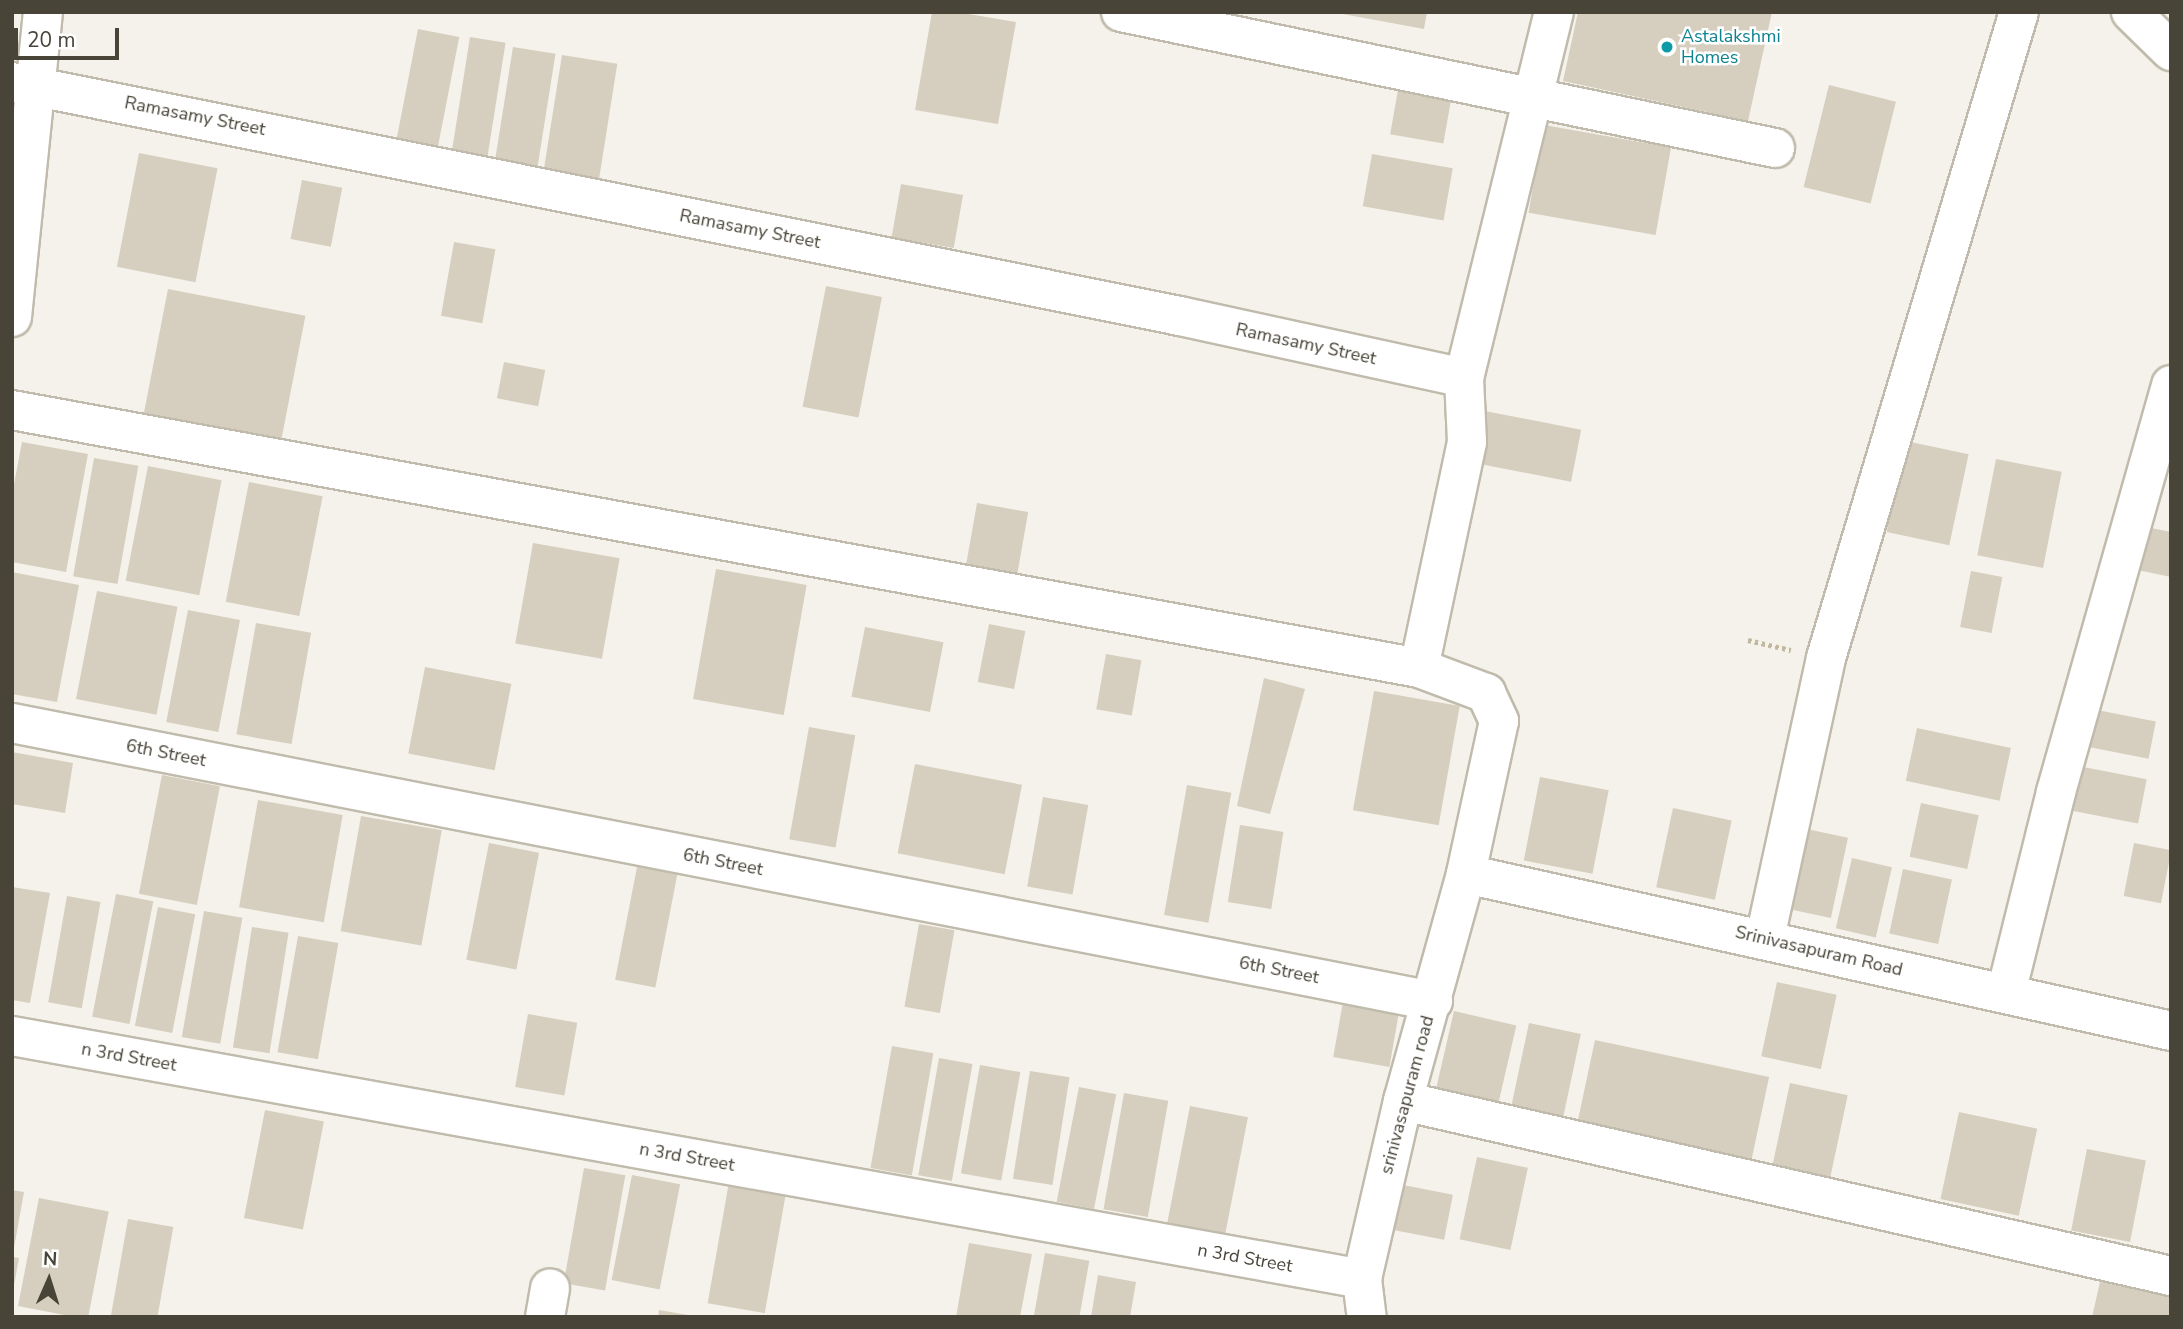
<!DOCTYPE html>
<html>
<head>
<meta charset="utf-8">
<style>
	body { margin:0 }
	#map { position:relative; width:2183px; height:1329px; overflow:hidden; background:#f4f2ea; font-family:"Nunito Sans",sans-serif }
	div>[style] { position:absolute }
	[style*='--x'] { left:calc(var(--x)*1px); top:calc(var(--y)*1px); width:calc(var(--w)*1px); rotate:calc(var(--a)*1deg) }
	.building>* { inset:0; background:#d6cfbf; transform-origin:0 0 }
	.path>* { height:4.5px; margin-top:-2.25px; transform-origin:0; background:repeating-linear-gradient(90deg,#c1b99e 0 3.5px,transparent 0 7px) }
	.roads { filter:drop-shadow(2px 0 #c0bbac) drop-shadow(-2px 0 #c0bbac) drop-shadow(0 2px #c0bbac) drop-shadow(0 -2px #c0bbac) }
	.minor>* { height:38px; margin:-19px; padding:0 19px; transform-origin:19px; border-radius:19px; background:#fff }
	.dots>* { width:19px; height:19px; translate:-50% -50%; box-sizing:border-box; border:4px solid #fff; border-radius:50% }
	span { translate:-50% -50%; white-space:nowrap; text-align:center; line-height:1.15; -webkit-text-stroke:5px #fff; paint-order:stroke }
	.culture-label { font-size:18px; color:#0d838f }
	.left { translate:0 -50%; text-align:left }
	.street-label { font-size:18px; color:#484438 }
	.frame { position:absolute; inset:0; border:14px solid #484438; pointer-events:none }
	.north { position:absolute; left:14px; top:1245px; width:70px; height:70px; -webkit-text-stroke:5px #fff; paint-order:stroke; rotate:3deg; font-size:19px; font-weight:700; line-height:28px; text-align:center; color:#484438 }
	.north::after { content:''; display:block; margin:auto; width:24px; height:32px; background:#484438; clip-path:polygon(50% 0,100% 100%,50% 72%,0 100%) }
	.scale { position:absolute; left:14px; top:28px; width:105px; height:32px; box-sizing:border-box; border:4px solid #484438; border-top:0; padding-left:9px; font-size:21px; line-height:24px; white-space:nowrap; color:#484438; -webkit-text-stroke:5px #fff; paint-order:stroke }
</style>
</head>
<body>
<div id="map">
	<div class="building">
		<div style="clip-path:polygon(932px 12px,957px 12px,1016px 22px,998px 124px,915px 110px)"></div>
		<div style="clip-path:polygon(1332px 12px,1427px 12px,1424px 29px)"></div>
		<div style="clip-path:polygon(1578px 12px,1772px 12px,1748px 121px,1563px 81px)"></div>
		<div style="left:418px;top:29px;width:42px;height:123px;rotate:11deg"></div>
		<div style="left:470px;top:37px;width:36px;height:124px;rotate:9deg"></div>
		<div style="left:513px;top:47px;width:43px;height:121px;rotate:9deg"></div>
		<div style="left:562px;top:55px;width:56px;height:124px;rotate:9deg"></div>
		<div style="left:1399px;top:84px;width:54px;height:51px;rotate:10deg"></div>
		<div style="left:1829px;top:85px;width:69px;height:105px;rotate:14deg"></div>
		<div style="left:1544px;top:125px;width:129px;height:89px;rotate:10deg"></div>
		<div style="left:139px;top:153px;width:80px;height:116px;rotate:11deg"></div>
		<div style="left:1372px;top:154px;width:82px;height:53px;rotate:10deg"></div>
		<div style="left:302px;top:180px;width:41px;height:60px;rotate:11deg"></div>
		<div style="left:901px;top:184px;width:63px;height:54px;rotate:10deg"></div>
		<div style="left:454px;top:242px;width:42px;height:75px;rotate:10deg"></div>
		<div style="left:826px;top:286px;width:57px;height:123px;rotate:11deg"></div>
		<div style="left:168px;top:289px;width:140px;height:127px;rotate:11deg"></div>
		<div style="left:504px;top:362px;width:42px;height:37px;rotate:11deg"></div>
		<div style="left:1485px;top:411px;width:98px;height:53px;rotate:11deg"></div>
		<div style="left:1906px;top:441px;width:64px;height:93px;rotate:12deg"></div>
		<div style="clip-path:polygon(22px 442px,88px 454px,66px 572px,12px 562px,12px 495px)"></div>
		<div style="left:94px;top:458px;width:45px;height:120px;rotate:10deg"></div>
		<div style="left:1996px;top:459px;width:67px;height:98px;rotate:11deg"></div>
		<div style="left:148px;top:466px;width:75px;height:117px;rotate:11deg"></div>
		<div style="left:249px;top:482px;width:75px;height:122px;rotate:11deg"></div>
		<div style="left:977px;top:503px;width:52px;height:63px;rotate:10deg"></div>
		<div style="clip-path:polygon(2137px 525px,2171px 532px,2171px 577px,2128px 568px)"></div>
		<div style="left:533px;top:543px;width:88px;height:102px;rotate:10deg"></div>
		<div style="left:716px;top:569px;width:92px;height:132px;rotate:10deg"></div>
		<div style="left:1971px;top:571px;width:32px;height:57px;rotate:11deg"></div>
		<div style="clip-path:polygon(12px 572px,79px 585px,57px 702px,12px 694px)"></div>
		<div style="left:97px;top:591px;width:82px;height:110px;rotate:11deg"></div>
		<div style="left:188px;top:610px;width:53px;height:114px;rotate:11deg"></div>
		<div style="left:256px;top:623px;width:56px;height:113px;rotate:10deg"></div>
		<div style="left:989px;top:624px;width:37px;height:59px;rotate:11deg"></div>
		<div style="left:865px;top:627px;width:80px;height:71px;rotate:11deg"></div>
		<div style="left:1106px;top:654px;width:36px;height:56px;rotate:10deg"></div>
		<div style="left:425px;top:667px;width:88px;height:88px;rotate:11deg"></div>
		<div style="clip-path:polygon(1264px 678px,1305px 689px,1270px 814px,1237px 806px)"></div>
		<div style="left:1374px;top:691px;width:87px;height:121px;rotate:10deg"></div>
		<div style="left:2092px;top:709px;width:65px;height:38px;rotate:11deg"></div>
		<div style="left:809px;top:727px;width:47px;height:114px;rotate:10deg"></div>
		<div style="left:1917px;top:728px;width:96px;height:54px;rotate:12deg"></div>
		<div style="clip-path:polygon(12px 752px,73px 763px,65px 813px,12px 804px)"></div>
		<div style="left:915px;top:764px;width:109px;height:91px;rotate:11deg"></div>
		<div style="left:2078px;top:766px;width:70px;height:45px;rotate:11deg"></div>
		<div style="left:162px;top:775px;width:59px;height:121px;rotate:11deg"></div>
		<div style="left:1540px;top:777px;width:70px;height:85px;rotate:11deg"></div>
		<div style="left:1187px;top:785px;width:45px;height:132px;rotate:10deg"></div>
		<div style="left:1043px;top:797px;width:46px;height:91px;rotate:10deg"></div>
		<div style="left:258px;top:800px;width:86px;height:109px;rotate:10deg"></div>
		<div style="left:1921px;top:803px;width:59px;height:55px;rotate:12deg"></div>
		<div style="left:1673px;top:808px;width:60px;height:81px;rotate:12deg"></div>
		<div style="left:361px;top:816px;width:82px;height:117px;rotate:10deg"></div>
		<div style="left:1240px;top:825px;width:44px;height:78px;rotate:9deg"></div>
		<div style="left:1802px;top:828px;width:47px;height:82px;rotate:12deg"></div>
		<div style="left:489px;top:843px;width:51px;height:119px;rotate:11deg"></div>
		<div style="left:2134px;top:843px;width:38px;height:54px;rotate:11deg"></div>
		<div style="left:1852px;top:858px;width:41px;height:72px;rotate:13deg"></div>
		<div style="left:638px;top:862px;width:41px;height:120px;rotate:11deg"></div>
		<div style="left:1903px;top:869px;width:50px;height:66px;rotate:12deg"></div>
		<div style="clip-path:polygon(12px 887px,50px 893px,30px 1003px,12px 1000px)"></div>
		<div style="left:116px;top:894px;width:38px;height:125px;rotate:11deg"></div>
		<div style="left:67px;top:896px;width:34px;height:108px;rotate:10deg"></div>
		<div style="left:158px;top:907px;width:38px;height:121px;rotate:11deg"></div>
		<div style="left:204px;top:911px;width:39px;height:128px;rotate:10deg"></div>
		<div style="left:919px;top:924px;width:36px;height:84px;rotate:10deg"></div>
		<div style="left:252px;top:927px;width:37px;height:122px;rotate:9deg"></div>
		<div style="left:298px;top:936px;width:41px;height:118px;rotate:10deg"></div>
		<div style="left:1777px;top:982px;width:61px;height:76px;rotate:12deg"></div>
		<div style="left:1344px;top:996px;width:57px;height:62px;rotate:10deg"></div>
		<div style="left:1454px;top:1011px;width:64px;height:82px;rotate:13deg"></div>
		<div style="left:528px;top:1014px;width:50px;height:74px;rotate:10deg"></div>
		<div style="left:1529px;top:1023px;width:53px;height:90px;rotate:12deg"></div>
		<div style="left:1595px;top:1040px;width:178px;height:87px;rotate:12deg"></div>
		<div style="left:892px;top:1046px;width:42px;height:124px;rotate:10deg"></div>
		<div style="left:939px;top:1058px;width:34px;height:119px;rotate:10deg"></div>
		<div style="left:980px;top:1065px;width:41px;height:110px;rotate:10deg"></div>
		<div style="left:1030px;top:1071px;width:40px;height:109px;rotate:9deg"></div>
		<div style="left:1790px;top:1083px;width:59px;height:85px;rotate:12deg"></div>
		<div style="left:1079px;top:1087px;width:38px;height:117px;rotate:11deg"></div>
		<div style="left:1124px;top:1093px;width:45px;height:118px;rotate:10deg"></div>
		<div style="left:1190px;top:1106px;width:59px;height:120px;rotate:11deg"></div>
		<div style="left:265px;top:1110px;width:60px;height:110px;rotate:11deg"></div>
		<div style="left:1959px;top:1112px;width:80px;height:89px;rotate:12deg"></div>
		<div style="left:2087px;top:1149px;width:60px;height:83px;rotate:11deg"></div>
		<div style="left:1477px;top:1157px;width:52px;height:84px;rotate:12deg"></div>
		<div style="left:584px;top:1168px;width:42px;height:117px;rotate:10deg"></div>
		<div style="left:632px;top:1175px;width:49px;height:107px;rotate:11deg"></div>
		<div style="left:729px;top:1182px;width:58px;height:123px;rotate:10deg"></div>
		<div style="left:1393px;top:1183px;width:61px;height:46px;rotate:11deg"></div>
		<div style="clip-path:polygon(12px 1190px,24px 1192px,14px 1248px,12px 1248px)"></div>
		<div style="left:39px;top:1198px;width:71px;height:110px;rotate:11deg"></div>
		<div style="left:128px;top:1219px;width:46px;height:99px;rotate:10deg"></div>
		<div style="clip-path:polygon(969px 1243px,1032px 1254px,1020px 1317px,956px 1317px)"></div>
		<div style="left:1045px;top:1253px;width:45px;height:65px;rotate:10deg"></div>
		<div style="clip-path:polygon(12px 1257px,19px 1258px,14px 1285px,12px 1285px)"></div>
		<div style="clip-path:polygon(1098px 1275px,1136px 1282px,1130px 1317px,1091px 1317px)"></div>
		<div style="clip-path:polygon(2100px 1282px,2171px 1297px,2171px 1317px,2092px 1317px)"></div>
		<div style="clip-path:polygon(659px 1310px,688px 1315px,688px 1317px,658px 1317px)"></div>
	</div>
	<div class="path">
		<div style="--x:1748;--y:640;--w:44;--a:13.1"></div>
	</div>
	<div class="roads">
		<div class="minor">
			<div style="--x:1121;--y:12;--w:668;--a:11.75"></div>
			<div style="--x:2131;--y:12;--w:56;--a:44.3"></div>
			<div style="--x:12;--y:82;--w:1191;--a:11.33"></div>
			<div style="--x:1180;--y:316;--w:291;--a:12.3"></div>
			<div style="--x:12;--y:317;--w:307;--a:-84.2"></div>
			<div style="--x:12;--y:410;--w:1430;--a:10.39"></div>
			<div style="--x:1419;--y:668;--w:72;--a:20.5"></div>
			<div style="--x:1486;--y:693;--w:31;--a:65"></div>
			<div style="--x:1499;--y:721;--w:157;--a:102.2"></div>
			<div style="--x:1466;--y:874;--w:236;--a:105.5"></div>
			<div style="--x:1403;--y:1101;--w:183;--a:103"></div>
			<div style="--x:1362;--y:1279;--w:38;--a:83"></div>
			<div style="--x:1419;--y:668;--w:231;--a:-78"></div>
			<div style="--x:1467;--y:442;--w:64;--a:-92.7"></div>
			<div style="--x:1464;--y:378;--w:377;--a:-76.2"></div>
			<div style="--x:12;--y:723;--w:1448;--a:11.07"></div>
			<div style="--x:1466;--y:874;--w:722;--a:12.55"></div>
			<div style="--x:1765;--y:938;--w:287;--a:-77.7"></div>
			<div style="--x:1826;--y:658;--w:674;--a:-73.37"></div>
			<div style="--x:2006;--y:993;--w:207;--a:-76"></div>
			<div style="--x:2056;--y:792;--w:423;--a:-74.2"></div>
			<div style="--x:12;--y:1036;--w:1372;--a:10.2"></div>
			<div style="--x:1403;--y:1101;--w:788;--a:12.84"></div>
			<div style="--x:545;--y:1317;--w:29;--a:-80"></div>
		</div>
	</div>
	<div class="dots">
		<div style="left:1667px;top:47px;background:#0f9aa8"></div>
	</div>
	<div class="culture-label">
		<span class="left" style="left:1681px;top:47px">Astalakshmi<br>Homes</span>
	</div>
	<div class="street-label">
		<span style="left:195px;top:116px;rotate:11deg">Ramasamy Street</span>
		<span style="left:750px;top:229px;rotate:11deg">Ramasamy Street</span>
		<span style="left:1306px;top:344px;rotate:12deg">Ramasamy Street</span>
		<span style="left:166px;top:753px;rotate:11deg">6th Street</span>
		<span style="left:723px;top:862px;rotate:11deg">6th Street</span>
		<span style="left:1819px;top:951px;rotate:13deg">Srinivasapuram Road</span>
		<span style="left:1279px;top:970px;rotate:11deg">6th Street</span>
		<span style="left:129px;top:1057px;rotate:10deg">n 3rd Street</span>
		<span style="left:1407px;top:1095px;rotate:-75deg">srinivasapuram road</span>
		<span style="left:687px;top:1157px;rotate:10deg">n 3rd Street</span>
		<span style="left:1245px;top:1258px;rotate:10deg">n 3rd Street</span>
	</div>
	<div class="frame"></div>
	<div class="north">N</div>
	<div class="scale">20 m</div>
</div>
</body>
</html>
